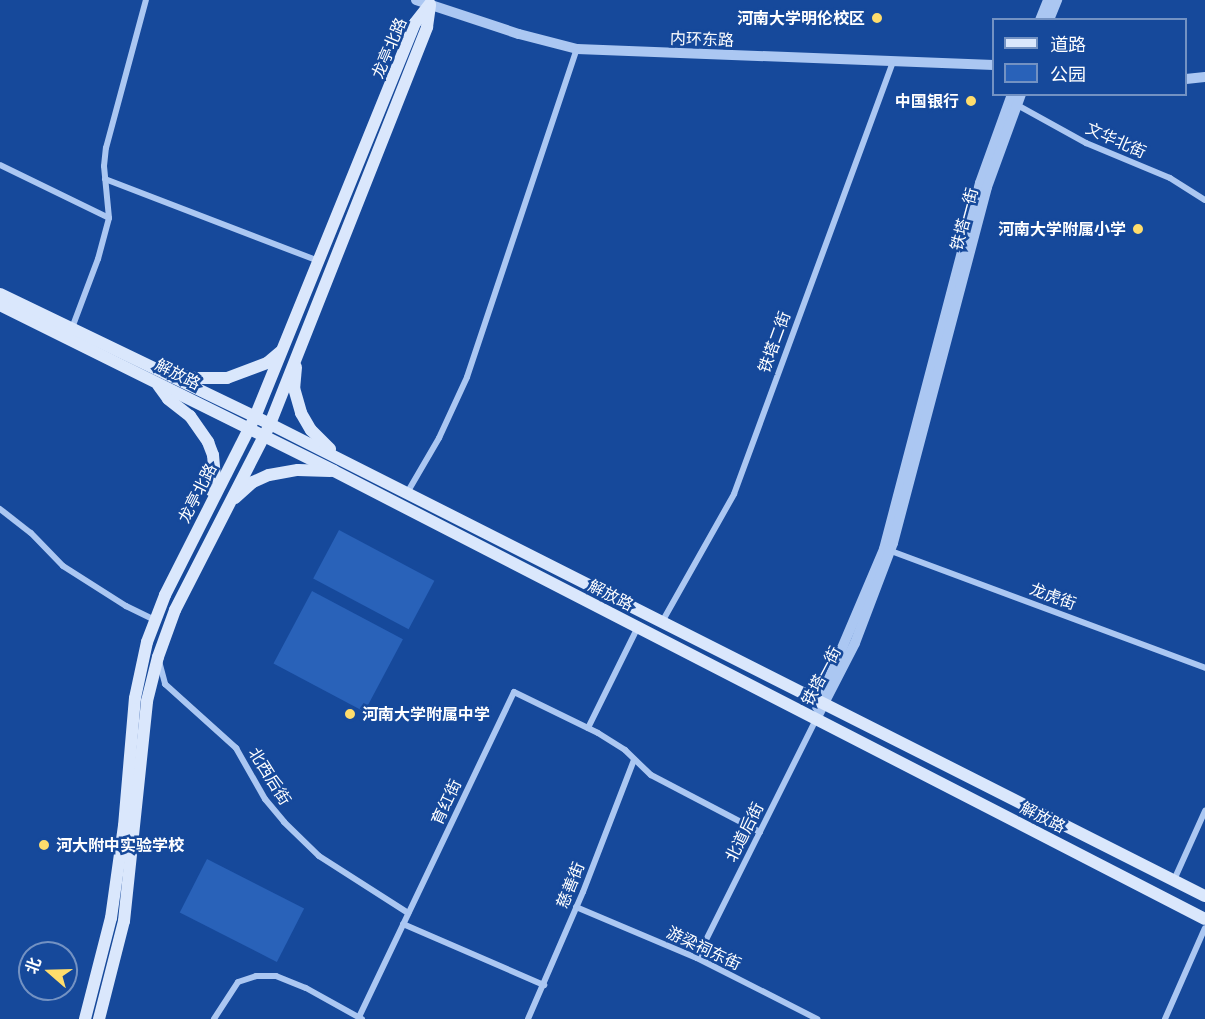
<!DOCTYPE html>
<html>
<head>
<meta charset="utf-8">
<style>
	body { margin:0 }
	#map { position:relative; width:1205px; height:1019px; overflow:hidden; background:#16499b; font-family:"Asap Condensed","Noto Sans SC",sans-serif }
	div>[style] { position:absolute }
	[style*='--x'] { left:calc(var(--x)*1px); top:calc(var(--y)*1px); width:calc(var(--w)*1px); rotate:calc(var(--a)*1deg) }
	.green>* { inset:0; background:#2962b9; transform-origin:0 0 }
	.minor>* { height:6px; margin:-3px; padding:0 3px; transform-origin:3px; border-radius:3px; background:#abc7f2 }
	.tertiary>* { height:10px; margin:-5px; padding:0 5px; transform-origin:5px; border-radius:5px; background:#abc7f2 }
	.secondary>* { height:12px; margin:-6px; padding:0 6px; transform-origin:6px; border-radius:6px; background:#dae7fc }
	.dots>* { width:16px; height:16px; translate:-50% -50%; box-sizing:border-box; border:3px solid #16499b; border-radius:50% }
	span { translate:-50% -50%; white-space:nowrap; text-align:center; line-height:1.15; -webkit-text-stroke:5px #16499b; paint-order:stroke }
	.poi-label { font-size:16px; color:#fff; font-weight:700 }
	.right { translate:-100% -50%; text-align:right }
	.left { translate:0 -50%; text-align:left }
	.street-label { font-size:16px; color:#fff }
	.legend { position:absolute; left:992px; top:18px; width:195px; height:78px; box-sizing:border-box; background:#16499b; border:2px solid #7392c3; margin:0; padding:8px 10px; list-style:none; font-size:18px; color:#fff }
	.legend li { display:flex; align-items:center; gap:12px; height:30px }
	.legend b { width:30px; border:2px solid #7392c3 }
	.north { position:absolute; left:18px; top:941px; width:60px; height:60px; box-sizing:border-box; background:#16499b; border:2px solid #7392c3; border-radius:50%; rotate:290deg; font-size:16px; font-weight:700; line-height:24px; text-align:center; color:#fff }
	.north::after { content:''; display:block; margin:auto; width:21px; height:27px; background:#ffdd6c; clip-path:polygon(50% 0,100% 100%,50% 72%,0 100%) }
</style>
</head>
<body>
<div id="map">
	<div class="green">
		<div style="left:339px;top:530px;width:108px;height:55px;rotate:28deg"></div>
		<div style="left:312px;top:591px;width:103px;height:82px;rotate:28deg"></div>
		<div style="left:207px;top:859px;width:109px;height:60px;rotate:27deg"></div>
	</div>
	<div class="minor">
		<div style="--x:1017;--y:105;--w:79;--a:28.8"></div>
		<div style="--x:1086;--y:143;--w:91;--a:22.6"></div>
		<div style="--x:1170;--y:178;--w:41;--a:32.2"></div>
		<div style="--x:0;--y:165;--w:121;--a:25.9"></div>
		<div style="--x:105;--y:179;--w:229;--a:21"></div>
		<div style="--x:72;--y:328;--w:74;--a:-69.4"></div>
		<div style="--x:98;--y:259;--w:42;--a:-75"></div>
		<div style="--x:109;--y:218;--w:52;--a:-95.5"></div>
		<div style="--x:104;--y:166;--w:18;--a:-84"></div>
		<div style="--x:106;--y:148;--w:153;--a:-74.9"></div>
		<div style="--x:407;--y:493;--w:64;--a:-59.8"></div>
		<div style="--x:439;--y:438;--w:67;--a:-65.3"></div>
		<div style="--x:467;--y:377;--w:346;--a:-71.5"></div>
		<div style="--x:0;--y:509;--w:39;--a:38"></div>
		<div style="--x:31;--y:533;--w:46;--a:45.9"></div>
		<div style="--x:63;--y:566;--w:75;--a:32.4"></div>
		<div style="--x:126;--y:606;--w:32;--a:26"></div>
		<div style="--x:891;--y:551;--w:335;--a:20.4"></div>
		<div style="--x:662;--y:622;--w:147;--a:-60.6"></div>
		<div style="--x:734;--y:494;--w:460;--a:-69.8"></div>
		<div style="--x:159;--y:661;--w:24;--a:75"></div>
		<div style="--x:165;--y:684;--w:96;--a:42"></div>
		<div style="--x:236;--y:748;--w:59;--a:60.4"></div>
		<div style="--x:265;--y:799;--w:30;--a:50"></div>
		<div style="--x:284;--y:822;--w:49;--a:44.2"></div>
		<div style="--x:319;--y:856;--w:106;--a:32.6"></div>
		<div style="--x:588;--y:728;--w:113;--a:-63.7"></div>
		<div style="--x:1174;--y:880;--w:76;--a:-65.8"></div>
		<div style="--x:576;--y:907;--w:131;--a:22.9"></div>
		<div style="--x:697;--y:958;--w:135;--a:26.9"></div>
		<div style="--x:403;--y:924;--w:154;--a:23.4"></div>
		<div style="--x:697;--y:958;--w:267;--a:-63.5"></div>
		<div style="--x:359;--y:1017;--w:360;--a:-64.5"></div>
		<div style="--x:514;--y:692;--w:93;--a:26"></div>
		<div style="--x:598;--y:733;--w:32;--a:32"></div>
		<div style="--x:625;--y:750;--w:36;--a:44"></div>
		<div style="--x:651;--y:775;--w:123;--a:27.6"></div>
		<div style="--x:214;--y:1019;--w:44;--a:-57"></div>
		<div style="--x:238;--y:982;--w:19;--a:-18"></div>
		<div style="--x:256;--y:976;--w:20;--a:0"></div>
		<div style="--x:276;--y:976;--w:32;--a:22"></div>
		<div style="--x:306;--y:988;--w:64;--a:29"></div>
		<div style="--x:528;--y:1019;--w:138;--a:-66.6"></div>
		<div style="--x:583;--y:892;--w:142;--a:-68.9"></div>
		<div style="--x:1165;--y:1019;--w:99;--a:-66.3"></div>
	</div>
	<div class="tertiary">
		<div style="--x:416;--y:0;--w:108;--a:18.3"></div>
		<div style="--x:519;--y:34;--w:60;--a:14.5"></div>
		<div style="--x:577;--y:49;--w:417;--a:2.2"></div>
		<div style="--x:1040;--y:20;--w:22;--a:-68"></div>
		<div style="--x:1049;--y:20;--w:22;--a:-68"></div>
		<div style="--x:1186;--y:79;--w:19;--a:-6"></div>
		<div style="--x:817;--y:707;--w:172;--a:-67"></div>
		<div style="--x:884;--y:549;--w:378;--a:-75.3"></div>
		<div style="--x:980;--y:183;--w:95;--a:-70.2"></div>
		<div style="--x:816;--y:719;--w:85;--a:-62.8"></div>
		<div style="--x:855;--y:643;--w:107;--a:-69.2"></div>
		<div style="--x:893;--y:543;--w:368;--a:-75.2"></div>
		<div style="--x:987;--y:187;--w:99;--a:-69.9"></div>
	</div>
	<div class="secondary">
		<div style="--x:0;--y:294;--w:300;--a:25.7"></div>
		<div style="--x:270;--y:424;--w:1047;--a:26.79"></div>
		<div style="--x:0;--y:305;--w:373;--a:26.4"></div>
		<div style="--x:334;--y:471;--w:979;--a:27.22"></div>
		<div style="--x:296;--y:367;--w:21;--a:95"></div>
		<div style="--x:294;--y:388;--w:26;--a:74"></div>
		<div style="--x:301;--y:413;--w:20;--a:60"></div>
		<div style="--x:311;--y:430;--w:27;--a:45"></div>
		<div style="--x:182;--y:376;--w:13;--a:9"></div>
		<div style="--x:195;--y:378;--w:32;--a:0"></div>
		<div style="--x:227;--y:378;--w:43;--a:-20.6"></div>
		<div style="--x:267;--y:363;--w:17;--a:-40"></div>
		<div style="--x:158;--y:385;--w:17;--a:54"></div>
		<div style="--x:168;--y:399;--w:28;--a:38"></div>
		<div style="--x:190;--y:416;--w:32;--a:55"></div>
		<div style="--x:208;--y:442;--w:14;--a:69"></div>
		<div style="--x:213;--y:455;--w:24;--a:85"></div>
		<div style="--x:215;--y:479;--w:12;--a:110"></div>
		<div style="--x:235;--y:498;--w:24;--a:-42"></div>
		<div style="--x:253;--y:482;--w:17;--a:-24"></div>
		<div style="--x:269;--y:475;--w:29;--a:-10"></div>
		<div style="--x:298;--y:470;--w:32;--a:2"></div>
		<div style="--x:85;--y:1019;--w:104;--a:-75.6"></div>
		<div style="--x:111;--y:918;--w:93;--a:-82"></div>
		<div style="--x:124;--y:826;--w:128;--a:-85.1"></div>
		<div style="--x:135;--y:698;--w:57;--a:-77.9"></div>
		<div style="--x:147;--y:642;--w:50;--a:-69"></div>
		<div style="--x:165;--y:595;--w:199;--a:-63.2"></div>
		<div style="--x:255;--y:417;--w:425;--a:-67.9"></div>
		<div style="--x:415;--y:23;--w:24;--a:-52"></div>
		<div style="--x:99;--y:1019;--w:101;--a:-75.7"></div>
		<div style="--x:124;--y:921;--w:221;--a:-84"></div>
		<div style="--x:147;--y:701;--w:45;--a:-76"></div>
		<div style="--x:158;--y:657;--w:50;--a:-70.1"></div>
		<div style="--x:175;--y:610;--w:209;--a:-62.9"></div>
		<div style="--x:270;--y:424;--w:427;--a:-68.4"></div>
		<div style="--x:427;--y:27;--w:22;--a:-82"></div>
	</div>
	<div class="dots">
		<div style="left:877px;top:18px;background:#ffdd6c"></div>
		<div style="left:971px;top:101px;background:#ffdd6c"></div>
		<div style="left:1138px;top:229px;background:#ffdd6c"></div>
		<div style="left:350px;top:714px;background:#ffdd6c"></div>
		<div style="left:44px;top:845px;background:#ffdd6c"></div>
	</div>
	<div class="poi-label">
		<span class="right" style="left:865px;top:18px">河南大学明伦校区</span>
		<span class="right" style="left:959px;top:101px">中国银行</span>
		<span class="right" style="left:1126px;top:229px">河南大学附属小学</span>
		<span class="left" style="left:362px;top:714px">河南大学附属中学</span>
		<span class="left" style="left:56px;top:845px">河大附中实验学校</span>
	</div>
	<div class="street-label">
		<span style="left:702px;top:39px;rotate:2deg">内环东路</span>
		<span style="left:389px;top:48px;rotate:-67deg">龙亭北路</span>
		<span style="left:1116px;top:140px;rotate:24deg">文华北街</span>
		<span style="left:964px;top:219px;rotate:-75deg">铁塔一街</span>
		<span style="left:774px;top:342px;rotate:-70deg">铁塔二街</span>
		<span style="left:178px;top:374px;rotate:27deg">解放路</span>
		<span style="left:197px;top:493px;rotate:-63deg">龙亭北路</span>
		<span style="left:611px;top:595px;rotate:27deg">解放路</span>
		<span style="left:1053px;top:596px;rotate:20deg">龙虎街</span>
		<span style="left:821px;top:676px;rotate:-62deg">铁塔一街</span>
		<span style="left:270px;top:776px;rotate:58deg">北西后街</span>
		<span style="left:446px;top:802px;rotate:-65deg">育红街</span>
		<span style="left:1043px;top:817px;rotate:27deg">解放路</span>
		<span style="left:744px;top:832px;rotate:-63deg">北道后街</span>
		<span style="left:570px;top:885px;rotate:-68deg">慈善街</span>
		<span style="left:704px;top:948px;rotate:25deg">游梁祠东街</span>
	</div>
	<ul class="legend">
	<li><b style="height:8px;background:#dae7fc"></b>道路</li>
	<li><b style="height:16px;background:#2962b9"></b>公园</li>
	</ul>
	<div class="north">北</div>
</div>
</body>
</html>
